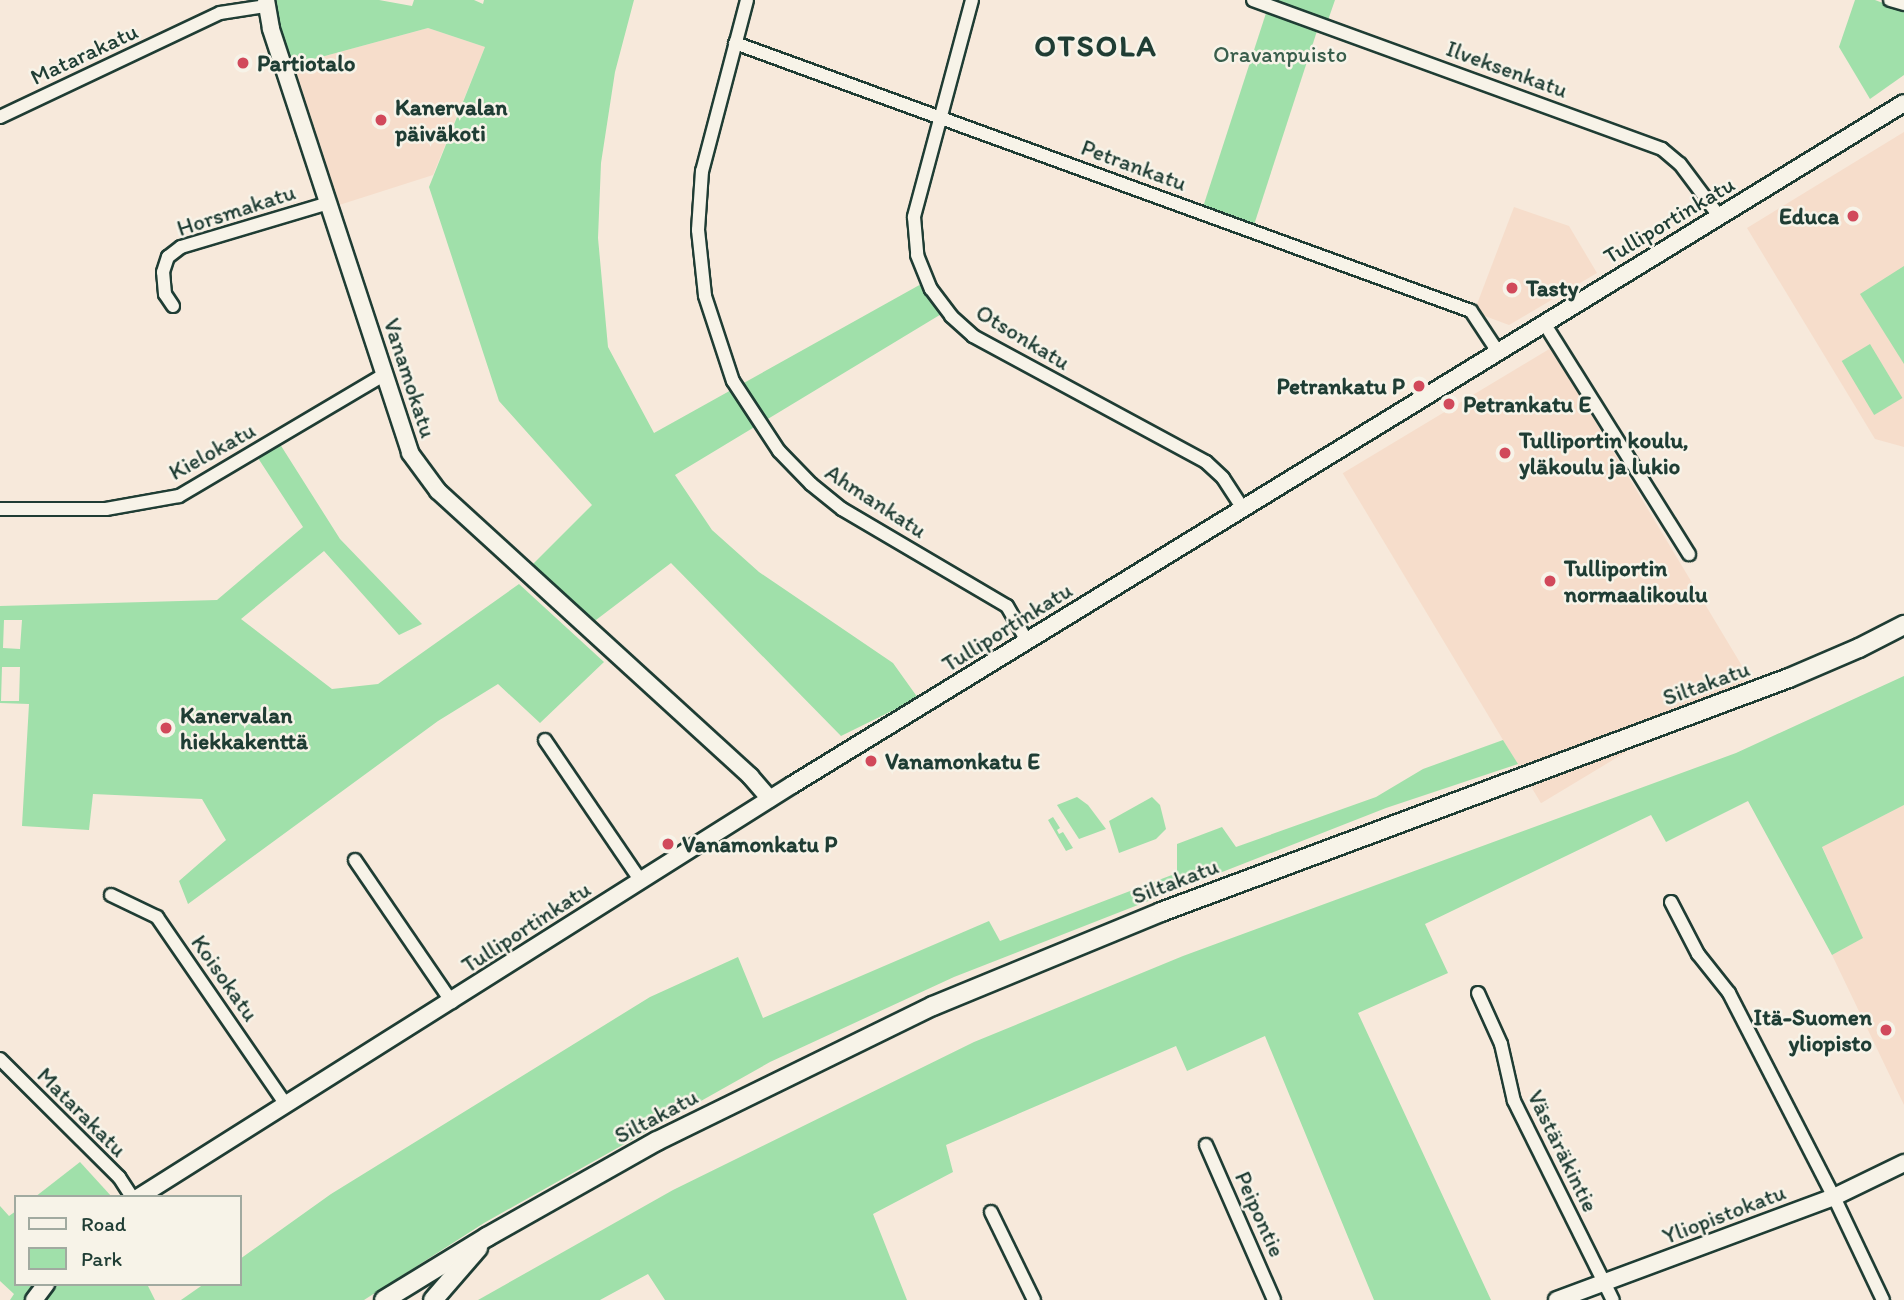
<!DOCTYPE html>
<html>
<head>
<meta charset="utf-8">
<style>
	body { margin:0 }
	#map { position:relative; width:1904px; height:1300px; overflow:hidden; background:#f7e9db; font-family:Itim,sans-serif }
	div>[style] { position:absolute }
	[style*='--x'] { left:calc(var(--x)*1px); top:calc(var(--y)*1px); width:calc(var(--w)*1px); rotate:calc(var(--a)*1deg) }
	.built>* { inset:0; background:#f6ddcb; transform-origin:0 0 }
	.green>* { inset:0; background:#a0e0aa; transform-origin:0 0 }
	.roads { filter:drop-shadow(2px 0 #1f3d34) drop-shadow(-2px 0 #1f3d34) drop-shadow(0 2px #1f3d34) drop-shadow(0 -2px #1f3d34) }
	.street>* { height:12px; margin:-6px; padding:0 6px; transform-origin:6px; border-radius:6px; background:#f7f3e8 }
	.secondary>* { height:16px; margin:-8px; padding:0 8px; transform-origin:8px; border-radius:8px; background:#f7f3e8 }
	.primary>* { height:18px; margin:-9px; padding:0 9px; transform-origin:9px; border-radius:9px; background:#f7f3e8 }
	.dots>* { width:19px; height:19px; translate:-50% -50%; box-sizing:border-box; border:4px solid #f7f3e8; border-radius:50% }
	span { translate:-50% -50%; white-space:nowrap; text-align:center; line-height:1.15; -webkit-text-stroke:5px #f7f3e8; paint-order:stroke }
	.street-label { font-size:23px; color:#1f3d34 }
	.park-label { font-size:23px; color:#395e4c }
	.poi-label { font-size:23px; color:#1f3d34; font-weight:700 }
	.left { translate:0 -50%; text-align:left }
	.right { translate:-100% -50%; text-align:right }
	.district-label { font-size:30px; color:#1f3d34; font-weight:700; letter-spacing:2px }
	.legend { position:absolute; left:14px; top:1195px; width:228px; height:91px; box-sizing:border-box; background:#f7f3e8; border:2px solid #a1aaa0; margin:0; padding:9px 12px; list-style:none; font-size:21px; color:#1f3d34 }
	.legend li { display:flex; align-items:center; gap:14px; height:35px }
	.legend b { width:35px; border:2px solid #a1aaa0 }
</style>
</head>
<body>
<div id="map">
	<div class="built">
		<div style="clip-path:polygon(428px 28px,485px 47px,433px 175px,336px 206px,288px 66px)"></div>
		<div style="clip-path:polygon(1904px 132px,1904px 447px,1875px 439px,1747px 228px)"></div>
		<div style="clip-path:polygon(1514px 207px,1569px 226px,1597px 273px,1509px 325px,1474px 312px)"></div>
		<div style="left:1551px;top:348px;width:385px;height:243px;rotate:59deg"></div>
		<div style="clip-path:polygon(1904px 805px,1904px 1105px,1832px 955px,1862px 938px,1822px 846px)"></div>
	</div>
	<div class="green">
		<div style="clip-path:polygon(273px 0,379px 0,412px 6px,414px 0,474px 0,483px 4px,484px 0,634px 0,615px 72px,601px 163px,598px 238px,608px 347px,654px 433px,923px 283px,943px 313px,675px 475px,712px 530px,759px 572px,893px 663px,918px 698px,841px 736px,671px 563px,592px 623px,530px 567px,592px 505px,499px 401px,429px 187px,485px 47px,428px 28px,288px 66px,272px 15px)"></div>
		<div style="clip-path:polygon(1271px 0,1335px 0,1327px 23px,1270px 3px)"></div>
		<div style="clip-path:polygon(1855px 0,1875px 0,1904px 11px,1904px 75px,1870px 99px,1839px 47px)"></div>
		<div style="left:1268px;top:7px;width:54px;height:214px;rotate:18deg"></div>
		<div style="clip-path:polygon(1904px 266px,1904px 364px,1860px 294px)"></div>
		<div style="left:1870px;top:344px;width:63px;height:33px;rotate:59deg"></div>
		<div style="clip-path:polygon(evenodd,278px 441px,340px 539px,422px 624px,399px 635px,324px 551px,241px 619px,332px 689px,378px 684px,519px 584px,604px 662px,540px 723px,498px 684px,438px 721px,188px 904px,179px 881px,226px 840px,202px 799px,93px 794px,89px 830px,22px 826px,29px 704px,0 703px,0 606px,217px 600px,303px 527px,256px 455px,278px 441px,4px 620px,22px 620px,20px 649px,3px 648px,4px 620px,278px 441px,2px 667px,20px 667px,19px 701px,1px 701px,2px 667px)"></div>
		<div style="clip-path:polygon(1904px 676px,1904px 805px,1822px 847px,1863px 938px,1832px 955px,1748px 801px,1666px 842px,1651px 815px,1425px 924px,1448px 973px,1358px 1013px,1491px 1300px,1374px 1300px,1265px 1036px,1187px 1071px,1176px 1046px,946px 1145px,953px 1172px,873px 1214px,907px 1300px,665px 1300px,648px 1274px,600px 1300px,478px 1300px,673px 1190px,974px 1042px,1183px 956px,1736px 753px)"></div>
		<div style="clip-path:polygon(1503px 740px,1518px 764px,1386px 808px,954px 977px,770px 1062px,484px 1223px,364px 1300px,181px 1300px,204px 1284px,240px 1284px,240px 1259px,331px 1194px,650px 997px,738px 957px,763px 1018px,989px 921px,1000px 941px,1177px 873px,1177px 844px,1222px 827px,1236px 847px,1376px 797px,1423px 769px)"></div>
		<div style="clip-path:polygon(1077px 797px,1088px 805px,1106px 829px,1079px 839px,1057px 805px)"></div>
		<div style="clip-path:polygon(1152px 797px,1160px 805px,1166px 829px,1156px 839px,1119px 853px,1109px 821px)"></div>
		<div style="clip-path:polygon(1053px 817px,1060px 828px,1057px 830px,1059px 834px,1063px 832px,1073px 848px,1066px 851px,1048px 820px)"></div>
		<div style="clip-path:polygon(80px 1162px,112px 1197px,35px 1197px)"></div>
		<div style="clip-path:polygon(0 1206px,9px 1216px,16px 1211px,16px 1284px,147px 1284px,155px 1300px,10px 1300px,14px 1294px,0 1281px)"></div>
	</div>
	<div class="roads">
		<div class="street">
			<div style="--x:747;--y:0;--w:177;--a:104.7"></div>
			<div style="--x:702;--y:171;--w:59;--a:93.9"></div>
			<div style="--x:698;--y:230;--w:66;--a:83.9"></div>
			<div style="--x:705;--y:296;--w:89;--a:71.8"></div>
			<div style="--x:733;--y:381;--w:84;--a:56.7"></div>
			<div style="--x:779;--y:451;--w:46;--a:45.9"></div>
			<div style="--x:811;--y:484;--w:40;--a:39"></div>
			<div style="--x:842;--y:509;--w:191;--a:30.5"></div>
			<div style="--x:1007;--y:606;--w:40;--a:60.3"></div>
			<div style="--x:972;--y:0;--w:225;--a:105"></div>
			<div style="--x:914;--y:217;--w:38;--a:85"></div>
			<div style="--x:917;--y:255;--w:37;--a:68"></div>
			<div style="--x:931;--y:289;--w:34;--a:53"></div>
			<div style="--x:951;--y:316;--w:30;--a:42"></div>
			<div style="--x:973;--y:336;--w:265;--a:28.4"></div>
			<div style="--x:1206;--y:462;--w:23;--a:43"></div>
			<div style="--x:1223;--y:478;--w:35;--a:57"></div>
			<div style="--x:1253;--y:0;--w:435;--a:20"></div>
			<div style="--x:1662;--y:149;--w:23;--a:40"></div>
			<div style="--x:1680;--y:164;--w:65;--a:53.1"></div>
			<div style="--x:1890;--y:0;--w:15;--a:16"></div>
			<div style="--x:735;--y:43;--w:783;--a:20.01"></div>
			<div style="--x:1471;--y:311;--w:49;--a:56.6"></div>
			<div style="--x:0;--y:117;--w:243;--a:-25.3"></div>
			<div style="--x:220;--y:13;--w:47;--a:-8.7"></div>
			<div style="--x:173;--y:306;--w:14;--a:-124"></div>
			<div style="--x:165;--y:294;--w:22;--a:-95"></div>
			<div style="--x:163;--y:272;--w:16;--a:-72"></div>
			<div style="--x:168;--y:257;--w:16;--a:-38"></div>
			<div style="--x:181;--y:247;--w:154;--a:-16.6"></div>
			<div style="--x:1544;--y:323;--w:273;--a:57.9"></div>
			<div style="--x:0;--y:509;--w:106;--a:0"></div>
			<div style="--x:106;--y:509;--w:74;--a:-10.1"></div>
			<div style="--x:179;--y:496;--w:239;--a:-30.6"></div>
			<div style="--x:545;--y:740;--w:171;--a:55.8"></div>
			<div style="--x:355;--y:860;--w:172;--a:55.7"></div>
			<div style="--x:111;--y:895;--w:51;--a:25.6"></div>
			<div style="--x:157;--y:917;--w:228;--a:55.5"></div>
			<div style="--x:1671;--y:902;--w:59;--a:62.6"></div>
			<div style="--x:1698;--y:954;--w:50;--a:51.5"></div>
			<div style="--x:1729;--y:993;--w:229;--a:62.8"></div>
			<div style="--x:1834;--y:1197;--w:114;--a:64.6"></div>
			<div style="--x:1478;--y:993;--w:56;--a:65.7"></div>
			<div style="--x:1501;--y:1044;--w:58;--a:77.2"></div>
			<div style="--x:1514;--y:1101;--w:222;--a:63.6"></div>
			<div style="--x:0;--y:1059;--w:168;--a:44.8"></div>
			<div style="--x:119;--y:1177;--w:24;--a:57"></div>
			<div style="--x:1206;--y:1145;--w:169;--a:66.3"></div>
			<div style="--x:991;--y:1212;--w:98;--a:64"></div>
		</div>
		<div class="secondary">
			<div style="--x:266;--y:0;--w:29;--a:80"></div>
			<div style="--x:271;--y:29;--w:446;--a:71.8"></div>
			<div style="--x:410;--y:453;--w:47;--a:53.6"></div>
			<div style="--x:438;--y:491;--w:423;--a:42.4"></div>
			<div style="--x:750;--y:776;--w:30;--a:49"></div>
			<div style="--x:139;--y:1197;--w:772;--a:-32.25"></div>
			<div style="--x:792;--y:785;--w:1304;--a:-31.52"></div>
			<div style="--x:34;--y:1300;--w:20;--a:-53"></div>
			<div style="--x:1557;--y:1300;--w:296;--a:-20.4"></div>
			<div style="--x:1834;--y:1197;--w:78;--a:-25.9"></div>
		</div>
		<div class="primary">
			<div style="--x:384;--y:1300;--w:121;--a:-31.5"></div>
			<div style="--x:487;--y:1237;--w:195;--a:-29.5"></div>
			<div style="--x:657;--y:1141;--w:307;--a:-26.1"></div>
			<div style="--x:933;--y:1006;--w:247;--a:-22.4"></div>
			<div style="--x:1161;--y:912;--w:670;--a:-20.44"></div>
			<div style="--x:1789;--y:678;--w:76;--a:-23.2"></div>
			<div style="--x:1859;--y:648;--w:51;--a:-27.1"></div>
			<div style="--x:433;--y:1300;--w:69;--a:-49.1"></div>
		</div>
	</div>
	<div class="dots">
		<div style="left:243px;top:63px;background:#d1495b"></div>
		<div style="left:381px;top:120px;background:#d1495b"></div>
		<div style="left:1853px;top:216px;background:#d1495b"></div>
		<div style="left:1512px;top:288px;background:#d1495b"></div>
		<div style="left:1419px;top:386px;background:#d1495b"></div>
		<div style="left:1449px;top:404px;background:#d1495b"></div>
		<div style="left:1505px;top:453px;background:#d1495b"></div>
		<div style="left:1550px;top:581px;background:#d1495b"></div>
		<div style="left:166px;top:728px;background:#d1495b"></div>
		<div style="left:871px;top:761px;background:#d1495b"></div>
		<div style="left:668px;top:844px;background:#d1495b"></div>
		<div style="left:1886px;top:1030px;background:#d1495b"></div>
	</div>
	<div class="street-label">
		<span style="left:84px;top:54px;rotate:-25deg">Matarakatu</span>
		<span style="left:1507px;top:69px;rotate:20deg">Ilveksenkatu</span>
		<span style="left:1134px;top:165px;rotate:20deg">Petrankatu</span>
		<span style="left:236px;top:210px;rotate:-18deg">Horsmakatu</span>
		<span style="left:1669px;top:220px;rotate:-31deg">Tulliportinkatu</span>
		<span style="left:1023px;top:337px;rotate:31deg">Otsonkatu</span>
		<span style="left:410px;top:378px;rotate:72deg">Vanamokatu</span>
		<span style="left:212px;top:451px;rotate:-29deg">Kielokatu</span>
		<span style="left:876px;top:501px;rotate:33deg">Ahmankatu</span>
		<span style="left:1007px;top:627px;rotate:-32deg">Tulliportinkatu</span>
		<span style="left:1706px;top:683px;rotate:-20deg">Siltakatu</span>
		<span style="left:1175px;top:881px;rotate:-21deg">Siltakatu</span>
		<span style="left:526px;top:927px;rotate:-33deg">Tulliportinkatu</span>
		<span style="left:225px;top:978px;rotate:55deg">Koisokatu</span>
		<span style="left:82px;top:1112px;rotate:45deg">Matarakatu</span>
		<span style="left:656px;top:1116px;rotate:-28deg">Siltakatu</span>
		<span style="left:1563px;top:1151px;rotate:64deg">Västäräkintie</span>
		<span style="left:1260px;top:1214px;rotate:66deg">Peipontie</span>
		<span style="left:1724px;top:1214px;rotate:-21deg">Yliopistokatu</span>
	</div>
	<div class="park-label">
		<span style="left:1280px;top:54px">Oravanpuisto</span>
	</div>
	<div class="poi-label">
		<span class="left" style="left:257px;top:63px">Partiotalo</span>
		<span class="left" style="left:395px;top:120px">Kanervalan<br>päiväkoti</span>
		<span class="right" style="left:1839px;top:216px">Educa</span>
		<span class="left" style="left:1526px;top:288px">Tasty</span>
		<span class="right" style="left:1405px;top:386px">Petrankatu P</span>
		<span class="left" style="left:1463px;top:404px">Petrankatu E</span>
		<span class="left" style="left:1519px;top:453px">Tulliportin koulu,<br>yläkoulu ja lukio</span>
		<span class="left" style="left:1564px;top:581px">Tulliportin<br>normaalikoulu</span>
		<span class="left" style="left:180px;top:728px">Kanervalan<br>hiekkakenttä</span>
		<span class="left" style="left:885px;top:761px">Vanamonkatu E</span>
		<span class="left" style="left:682px;top:844px">Vanamonkatu P</span>
		<span class="right" style="left:1872px;top:1030px">Itä-Suomen<br>yliopisto</span>
	</div>
	<div class="district-label">
		<span style="left:1096px;top:46px">OTSOLA</span>
	</div>
	<ul class="legend">
	<li><b style="height:9px;background:#f7f3e8"></b>Road</li>
	<li><b style="height:19px;background:#a0e0aa"></b>Park</li>
	</ul>
</div>
</body>
</html>
